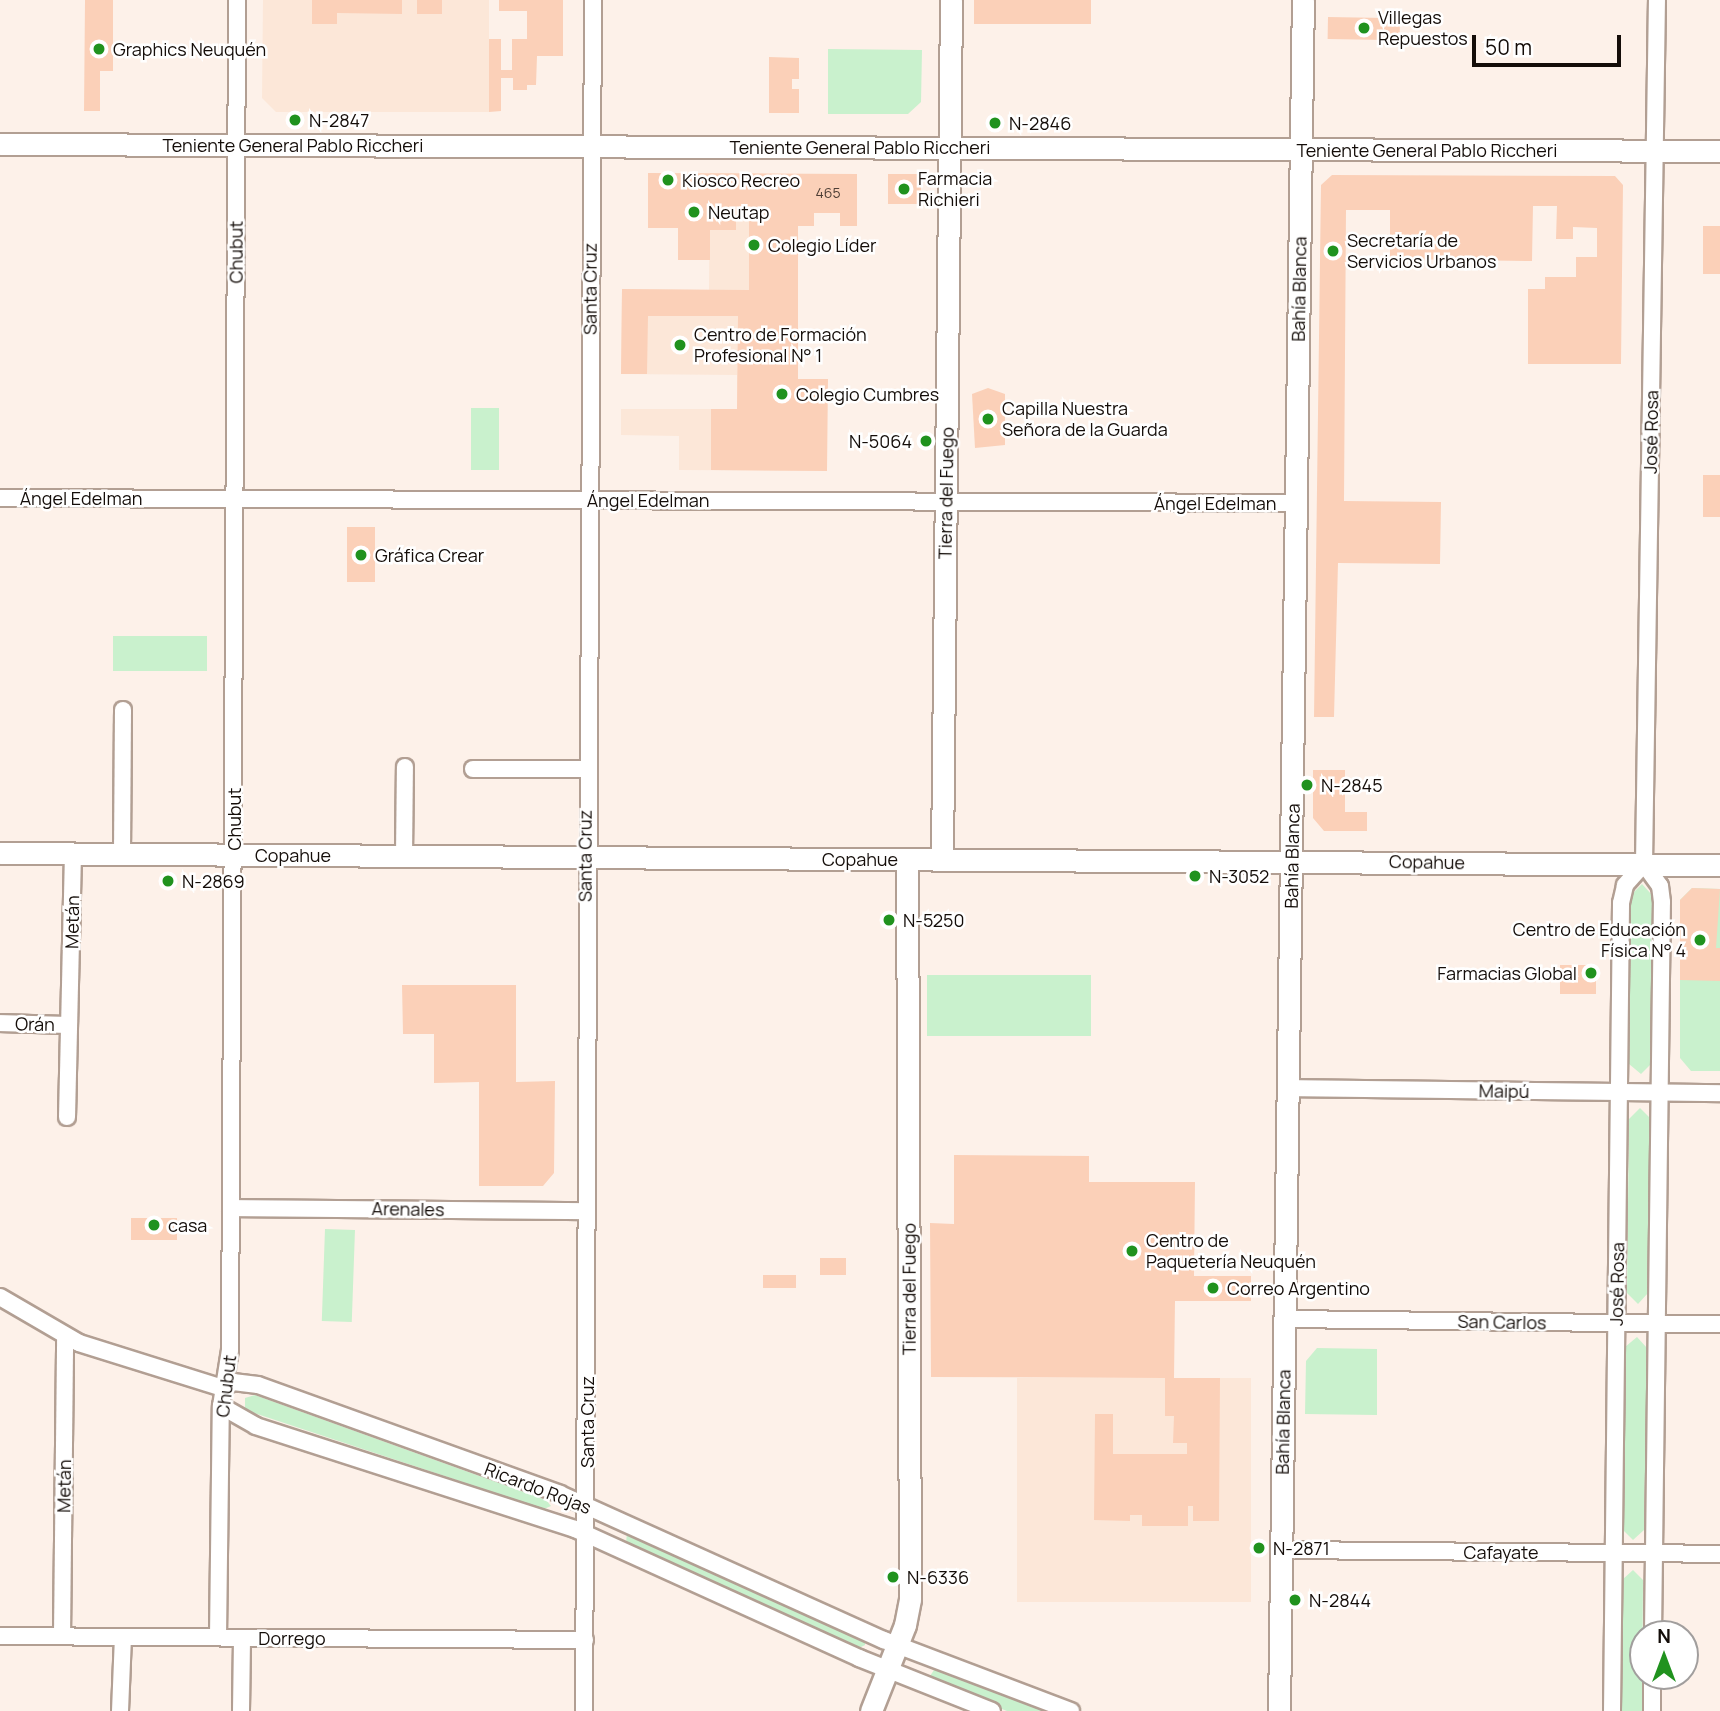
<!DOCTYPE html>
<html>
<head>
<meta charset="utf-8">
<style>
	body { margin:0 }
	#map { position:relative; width:1720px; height:1711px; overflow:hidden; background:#fdf1e9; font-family:Manrope,sans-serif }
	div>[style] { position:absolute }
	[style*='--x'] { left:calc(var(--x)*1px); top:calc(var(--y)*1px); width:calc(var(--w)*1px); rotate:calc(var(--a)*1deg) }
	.built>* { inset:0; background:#fce7d8; transform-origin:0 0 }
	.green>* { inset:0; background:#c9f1cd; transform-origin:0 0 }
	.building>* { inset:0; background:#fbd0b8; transform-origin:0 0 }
	.roads { filter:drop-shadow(2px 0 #b29f93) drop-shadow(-2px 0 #b29f93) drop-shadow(0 2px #b29f93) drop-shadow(0 -2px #b29f93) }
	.minor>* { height:16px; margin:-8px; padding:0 8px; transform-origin:8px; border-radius:8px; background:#fff }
	.tertiary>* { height:21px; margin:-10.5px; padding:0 10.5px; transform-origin:10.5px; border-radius:10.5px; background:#fff }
	.dots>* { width:19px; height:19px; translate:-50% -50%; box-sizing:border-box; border:4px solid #fff; border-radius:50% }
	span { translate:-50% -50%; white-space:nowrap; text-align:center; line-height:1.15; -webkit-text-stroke:5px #fff; paint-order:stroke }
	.number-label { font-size:14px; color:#4e3e35 }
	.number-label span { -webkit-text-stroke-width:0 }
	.poi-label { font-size:18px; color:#140d09 }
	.left { translate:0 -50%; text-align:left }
	.right { translate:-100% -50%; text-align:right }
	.street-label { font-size:18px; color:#140d09 }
	.north { position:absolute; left:1629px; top:1620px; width:70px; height:70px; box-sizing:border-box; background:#fff; border:2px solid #a19e9d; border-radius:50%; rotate:0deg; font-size:19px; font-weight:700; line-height:28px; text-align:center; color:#140d09 }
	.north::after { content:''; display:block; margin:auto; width:24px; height:32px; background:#20921e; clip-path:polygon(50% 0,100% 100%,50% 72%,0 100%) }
	.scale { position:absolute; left:1472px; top:35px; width:149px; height:32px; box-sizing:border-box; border:4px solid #140d09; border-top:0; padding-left:9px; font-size:21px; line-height:24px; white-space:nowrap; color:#140d09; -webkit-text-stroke:5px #fff; paint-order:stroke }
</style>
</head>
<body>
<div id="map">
	<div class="built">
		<div style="clip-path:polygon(263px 0,489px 0,489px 112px,276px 112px,262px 98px)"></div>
		<div style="clip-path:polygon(710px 173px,798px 174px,798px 379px,827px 471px,679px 470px,679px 436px,621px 435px,621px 409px,737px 409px,737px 375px,621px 374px,622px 289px,709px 290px)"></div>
		<div style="left:1017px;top:1378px;width:234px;height:224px"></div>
	</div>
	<div class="green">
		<div style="clip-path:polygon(828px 49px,922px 50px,921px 102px,908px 114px,828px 114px)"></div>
		<div style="left:471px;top:408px;width:28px;height:62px"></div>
		<div style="left:113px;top:636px;width:94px;height:35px"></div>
		<div style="clip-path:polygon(1642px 884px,1652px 895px,1651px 1064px,1641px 1074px,1629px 1064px,1631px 895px)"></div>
		<div style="clip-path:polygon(1692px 888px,1720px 889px,1720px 1071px,1691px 1071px,1680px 1058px,1680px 900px)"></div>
		<div style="left:927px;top:975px;width:164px;height:61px"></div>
		<div style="clip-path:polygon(1640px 1108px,1651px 1119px,1648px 1293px,1638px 1304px,1627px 1293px,1629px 1119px)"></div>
		<div style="left:325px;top:1229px;width:30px;height:92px;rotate:2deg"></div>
		<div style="clip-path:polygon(1637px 1337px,1647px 1348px,1644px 1530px,1633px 1540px,1622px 1529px,1625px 1347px)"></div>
		<div style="clip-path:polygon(1317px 1348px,1377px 1349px,1377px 1415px,1305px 1414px,1306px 1361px)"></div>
		<div style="clip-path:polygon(255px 1395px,546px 1500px,551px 1506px,544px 1509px,245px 1410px,245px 1398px)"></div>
		<div style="clip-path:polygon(627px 1532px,865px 1640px,865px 1645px,857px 1649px,626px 1544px)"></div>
		<div style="clip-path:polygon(1633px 1570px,1643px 1580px,1642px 1711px,1620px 1711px,1622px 1580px)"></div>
		<div style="clip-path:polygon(936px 1667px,1051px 1711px,1007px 1711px,937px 1683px,930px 1676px)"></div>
	</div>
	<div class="building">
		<div style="clip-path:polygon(85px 0,113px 0,113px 71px,100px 71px,100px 111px,84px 111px)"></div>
		<div style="clip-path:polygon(312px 0,402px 0,402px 14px,337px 13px,337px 24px,312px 24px)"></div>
		<div style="left:417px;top:0;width:25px;height:14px"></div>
		<div style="clip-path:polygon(499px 0,563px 0,563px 56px,537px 56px,536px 85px,527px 85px,527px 90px,513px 90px,513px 78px,501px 78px,501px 111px,489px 112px,489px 39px,501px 39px,501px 70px,512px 70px,512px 39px,527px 39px,527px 11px,499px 11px)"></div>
		<div style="left:974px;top:0;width:117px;height:24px"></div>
		<div style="left:1328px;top:17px;width:72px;height:22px;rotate:1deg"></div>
		<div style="clip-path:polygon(769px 57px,799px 58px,799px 79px,792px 79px,792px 89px,799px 89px,799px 113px,769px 113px)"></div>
		<div style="clip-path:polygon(648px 173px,857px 174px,857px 226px,840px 226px,840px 213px,814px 213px,814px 226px,798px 226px,798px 379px,828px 379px,827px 471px,711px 470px,711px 409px,737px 409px,738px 316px,648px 316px,647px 374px,621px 374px,622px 289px,749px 290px,749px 216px,736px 216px,736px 230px,710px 230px,710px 260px,678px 260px,678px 228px,648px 228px)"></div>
		<div style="left:888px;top:174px;width:33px;height:30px"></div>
		<div style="clip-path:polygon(1332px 175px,1615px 176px,1623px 185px,1621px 364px,1528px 364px,1528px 289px,1545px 289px,1545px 277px,1576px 277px,1576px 257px,1597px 257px,1597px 228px,1573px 227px,1573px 239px,1556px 239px,1557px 206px,1533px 206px,1532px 261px,1390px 259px,1390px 210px,1346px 210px,1344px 501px,1441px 502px,1440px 564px,1338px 563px,1334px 717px,1314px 717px,1321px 185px)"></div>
		<div style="left:1703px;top:226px;width:17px;height:48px"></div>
		<div style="clip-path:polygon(988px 388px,1005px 394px,1005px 445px,975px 448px,972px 394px)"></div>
		<div style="left:1703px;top:475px;width:17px;height:42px"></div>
		<div style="left:347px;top:527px;width:28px;height:55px"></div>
		<div style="clip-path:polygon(1313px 770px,1345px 770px,1345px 812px,1367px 812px,1367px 831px,1324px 831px,1313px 818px)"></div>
		<div style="clip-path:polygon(1692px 888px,1720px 889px,1716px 948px,1720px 948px,1720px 981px,1680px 980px,1680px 900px)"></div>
		<div style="left:1560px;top:965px;width:36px;height:29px"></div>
		<div style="clip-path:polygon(402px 985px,516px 985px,516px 1082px,555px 1081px,554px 1173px,543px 1186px,479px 1186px,479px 1082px,434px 1083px,434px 1034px,403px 1034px)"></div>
		<div style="clip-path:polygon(954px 1155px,1089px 1156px,1089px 1182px,1195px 1182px,1194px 1276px,1251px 1276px,1251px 1301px,1175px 1301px,1174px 1378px,1220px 1378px,1219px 1521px,1193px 1521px,1193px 1506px,1188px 1506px,1188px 1526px,1142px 1526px,1142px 1515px,1130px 1515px,1130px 1521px,1094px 1520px,1095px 1414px,1113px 1414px,1113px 1454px,1187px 1454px,1187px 1443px,1173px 1443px,1174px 1416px,1165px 1416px,1165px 1378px,931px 1377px,930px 1223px,954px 1224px)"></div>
		<div style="left:131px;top:1218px;width:46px;height:22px"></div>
		<div style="left:846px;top:1258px;width:17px;height:26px;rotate:90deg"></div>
		<div style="left:763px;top:1275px;width:33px;height:13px"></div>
	</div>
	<div class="roads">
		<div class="minor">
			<div style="--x:0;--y:498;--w:1296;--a:0.22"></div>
			<div style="--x:473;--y:769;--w:113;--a:0"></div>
			<div style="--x:122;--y:854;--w:144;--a:-89.6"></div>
			<div style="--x:404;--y:856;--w:89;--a:-89.4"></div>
			<div style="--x:0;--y:1023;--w:69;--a:1.7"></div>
			<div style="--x:1288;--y:1088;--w:432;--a:0.7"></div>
			<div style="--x:67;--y:1117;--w:263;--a:-88.7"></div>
			<div style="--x:231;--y:1208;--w:355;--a:0.5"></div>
			<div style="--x:0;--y:1297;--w:91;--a:30.2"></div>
			<div style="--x:79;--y:1343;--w:151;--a:17.4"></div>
			<div style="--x:223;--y:1388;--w:12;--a:-31"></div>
			<div style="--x:233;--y:1382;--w:25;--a:7"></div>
			<div style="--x:258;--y:1385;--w:321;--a:19.8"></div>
			<div style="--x:560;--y:1494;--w:355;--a:24.3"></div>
			<div style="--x:884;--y:1640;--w:200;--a:20.8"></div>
			<div style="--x:1285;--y:1319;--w:435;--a:0.7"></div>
			<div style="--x:221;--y:1406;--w:40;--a:29.7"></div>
			<div style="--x:256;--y:1426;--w:335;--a:17.9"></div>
			<div style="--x:575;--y:1529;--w:312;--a:24.4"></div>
			<div style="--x:859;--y:1658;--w:143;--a:21.7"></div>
			<div style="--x:1281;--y:1550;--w:439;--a:0.5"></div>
			<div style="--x:1653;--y:1634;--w:732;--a:-89.3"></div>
			<div style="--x:1662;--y:902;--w:16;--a:-97"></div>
			<div style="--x:1660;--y:886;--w:27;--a:-126"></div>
			<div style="--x:1644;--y:864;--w:864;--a:-89.14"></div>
			<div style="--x:0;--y:1636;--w:585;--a:0.39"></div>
			<div style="--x:62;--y:1636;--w:299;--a:-89.4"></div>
			<div style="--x:218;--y:1637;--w:231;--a:-89.3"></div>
			<div style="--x:221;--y:1406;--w:57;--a:-80.9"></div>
			<div style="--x:230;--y:1350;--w:1350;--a:-89.7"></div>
			<div style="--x:120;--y:1711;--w:74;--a:-87.7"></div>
			<div style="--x:241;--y:1711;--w:73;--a:-89.2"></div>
			<div style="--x:584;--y:1711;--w:1711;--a:-89.7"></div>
			<div style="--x:1612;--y:1711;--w:808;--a:-89.36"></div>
			<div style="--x:1621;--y:903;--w:18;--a:-77"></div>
			<div style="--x:1625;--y:885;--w:28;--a:-48"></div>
			<div style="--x:1652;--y:1711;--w:35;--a:-90"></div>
		</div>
		<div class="tertiary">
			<div style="--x:0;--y:144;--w:1720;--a:0.23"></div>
			<div style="--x:0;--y:853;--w:1720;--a:0.4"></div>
			<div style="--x:942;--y:859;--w:859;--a:-89.4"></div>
			<div style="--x:871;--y:1711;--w:92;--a:-68.4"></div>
			<div style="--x:905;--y:1625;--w:26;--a:-79"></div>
			<div style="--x:910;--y:1599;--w:740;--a:-90.23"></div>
			<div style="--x:1279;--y:1711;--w:1711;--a:-89.2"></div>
		</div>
	</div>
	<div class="dots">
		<div style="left:1364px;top:28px;background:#20921e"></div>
		<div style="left:99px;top:49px;background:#20921e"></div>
		<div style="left:295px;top:120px;background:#20921e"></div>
		<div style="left:995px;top:123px;background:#20921e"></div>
		<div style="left:668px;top:180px;background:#20921e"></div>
		<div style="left:904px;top:189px;background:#20921e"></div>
		<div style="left:694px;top:212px;background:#20921e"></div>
		<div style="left:754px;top:245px;background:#20921e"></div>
		<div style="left:1333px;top:251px;background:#20921e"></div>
		<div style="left:680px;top:345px;background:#20921e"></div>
		<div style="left:782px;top:394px;background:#20921e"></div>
		<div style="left:988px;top:419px;background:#20921e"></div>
		<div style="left:926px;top:441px;background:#20921e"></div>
		<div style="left:361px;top:555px;background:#20921e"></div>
		<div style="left:1307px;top:785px;background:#20921e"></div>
		<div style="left:1195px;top:876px;background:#20921e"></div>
		<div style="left:168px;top:881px;background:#20921e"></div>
		<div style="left:889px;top:920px;background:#20921e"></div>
		<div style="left:1700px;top:940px;background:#20921e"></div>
		<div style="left:1591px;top:973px;background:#20921e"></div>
		<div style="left:154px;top:1225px;background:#20921e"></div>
		<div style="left:1132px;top:1251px;background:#20921e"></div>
		<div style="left:1213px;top:1288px;background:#20921e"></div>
		<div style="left:1259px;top:1548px;background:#20921e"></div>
		<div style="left:893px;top:1577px;background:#20921e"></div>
		<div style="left:1295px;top:1600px;background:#20921e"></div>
	</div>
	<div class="number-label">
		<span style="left:828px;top:193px">465</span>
	</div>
	<div class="poi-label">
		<span class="left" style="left:1378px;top:28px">Villegas<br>Repuestos</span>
		<span class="left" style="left:113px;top:49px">Graphics Neuquén</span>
		<span class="left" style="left:309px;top:120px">N-2847</span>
		<span class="left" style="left:1009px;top:123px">N-2846</span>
		<span class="left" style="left:918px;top:189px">Farmacia<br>Richieri</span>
		<span class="left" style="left:682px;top:180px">Kiosco Recreo</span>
		<span class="left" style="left:708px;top:212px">Neutap</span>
		<span class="left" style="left:1347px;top:251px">Secretaría de<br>Servicios Urbanos</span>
		<span class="left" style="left:768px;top:245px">Colegio Líder</span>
		<span class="left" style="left:694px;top:345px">Centro de Formación<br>Profesional N° 1</span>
		<span class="left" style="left:796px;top:394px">Colegio Cumbres</span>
		<span class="left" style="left:1002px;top:419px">Capilla Nuestra<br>Señora de la Guarda</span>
		<span class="right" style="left:912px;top:441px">N-5064</span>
		<span class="left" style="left:375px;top:555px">Gráfica Crear</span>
		<span class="left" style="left:1321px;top:785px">N-2845</span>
		<span class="left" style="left:1209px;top:876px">N-3052</span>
		<span class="left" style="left:182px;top:881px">N-2869</span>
		<span class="left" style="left:903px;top:920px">N-5250</span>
		<span class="right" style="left:1686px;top:940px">Centro de Educación<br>Física N° 4</span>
		<span class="right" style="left:1577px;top:973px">Farmacias Global</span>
		<span class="left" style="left:168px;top:1225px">casa</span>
		<span class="left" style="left:1146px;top:1251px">Centro de<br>Paquetería Neuquén</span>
		<span class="left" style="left:1227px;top:1288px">Correo Argentino</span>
		<span class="left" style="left:1273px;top:1548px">N-2871</span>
		<span class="left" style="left:907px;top:1577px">N-6336</span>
		<span class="left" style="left:1309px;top:1600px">N-2844</span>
	</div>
	<div class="street-label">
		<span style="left:293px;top:145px">Teniente General Pablo Riccheri</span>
		<span style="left:860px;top:147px">Teniente General Pablo Riccheri</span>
		<span style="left:1427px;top:150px">Teniente General Pablo Riccheri</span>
		<span style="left:236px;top:252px;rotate:-90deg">Chubut</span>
		<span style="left:590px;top:289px;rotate:-90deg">Santa Cruz</span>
		<span style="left:1299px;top:289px;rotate:-89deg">Bahía Blanca</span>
		<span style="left:1651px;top:432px;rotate:-89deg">José Rosa</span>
		<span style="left:946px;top:493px;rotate:-89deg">Tierra del Fuego</span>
		<span style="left:81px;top:498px">Ángel Edelman</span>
		<span style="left:648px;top:500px">Ángel Edelman</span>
		<span style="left:1215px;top:503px">Ángel Edelman</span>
		<span style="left:234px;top:819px;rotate:-90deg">Chubut</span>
		<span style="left:293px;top:855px">Copahue</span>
		<span style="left:585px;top:856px;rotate:-90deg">Santa Cruz</span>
		<span style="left:1292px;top:856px;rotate:-89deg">Bahía Blanca</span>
		<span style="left:860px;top:859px">Copahue</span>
		<span style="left:1427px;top:862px;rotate:1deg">Copahue</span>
		<span style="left:72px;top:922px;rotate:-89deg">Metán</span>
		<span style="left:35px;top:1024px;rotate:1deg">Orán</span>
		<span style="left:1504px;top:1091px;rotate:1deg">Maipú</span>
		<span style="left:408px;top:1209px;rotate:1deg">Arenales</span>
		<span style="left:1617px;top:1284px;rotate:-89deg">José Rosa</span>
		<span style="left:909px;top:1289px;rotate:-90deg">Tierra del Fuego</span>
		<span style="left:1502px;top:1322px;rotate:1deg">San Carlos</span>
		<span style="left:226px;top:1386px;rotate:-83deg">Chubut</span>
		<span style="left:587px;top:1422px;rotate:-90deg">Santa Cruz</span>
		<span style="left:1283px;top:1422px;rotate:-89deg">Bahía Blanca</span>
		<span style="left:64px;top:1486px;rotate:-89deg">Metán</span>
		<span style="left:538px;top:1488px;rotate:21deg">Ricardo Rojas</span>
		<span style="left:1501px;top:1552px">Cafayate</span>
		<span style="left:292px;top:1638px">Dorrego</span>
	</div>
	<div class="north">N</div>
	<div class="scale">50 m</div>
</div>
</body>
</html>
